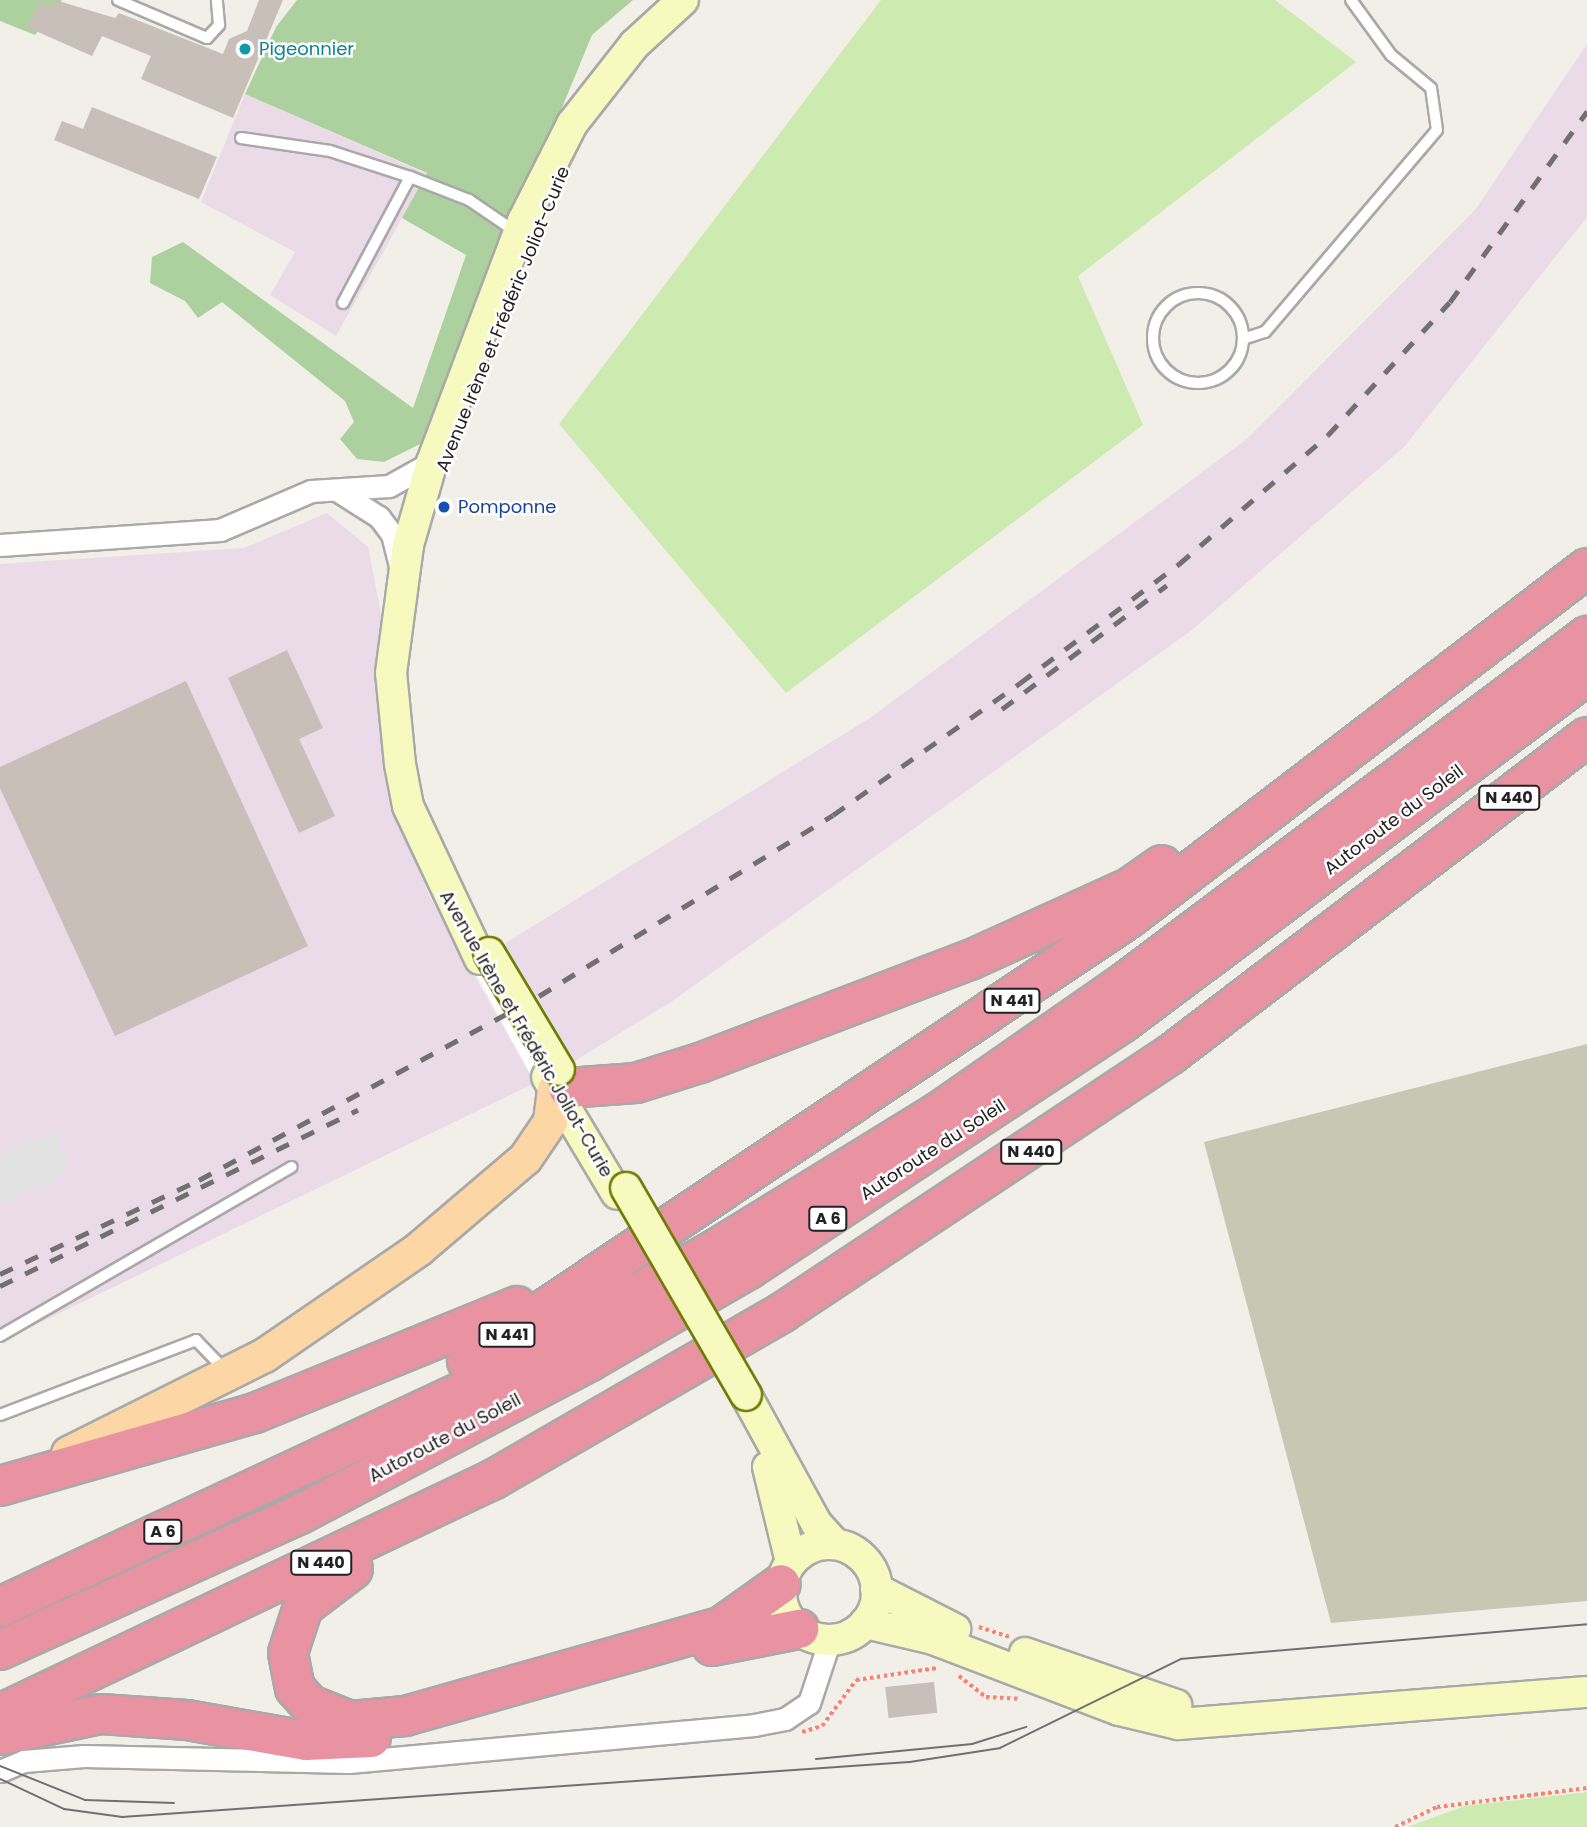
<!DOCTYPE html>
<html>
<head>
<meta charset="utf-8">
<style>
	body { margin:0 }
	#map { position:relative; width:1587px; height:1827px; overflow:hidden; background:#f2efe9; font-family:Poppins,sans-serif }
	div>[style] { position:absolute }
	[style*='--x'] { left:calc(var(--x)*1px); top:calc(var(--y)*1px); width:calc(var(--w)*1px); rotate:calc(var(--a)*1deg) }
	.industrial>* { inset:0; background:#ebdbe8 }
	.construction>* { inset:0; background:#c7c7b4 }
	.grass>* { inset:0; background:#cdebb0 }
	.forest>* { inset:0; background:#add19e }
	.parking>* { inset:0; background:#e2e2e2 }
	.pier>* { inset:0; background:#fff }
	.building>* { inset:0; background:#c7bfb8; transform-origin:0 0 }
	.path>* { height:3.5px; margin-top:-1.75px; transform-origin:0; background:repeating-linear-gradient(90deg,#fa8072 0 3.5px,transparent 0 7px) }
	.roads { filter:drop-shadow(2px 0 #a9a9a9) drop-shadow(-2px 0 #a9a9a9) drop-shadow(0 2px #a9a9a9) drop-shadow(0 -2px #a9a9a9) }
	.lane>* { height:10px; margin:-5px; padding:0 5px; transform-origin:5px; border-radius:5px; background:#fff }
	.lane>.ring { margin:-5px; padding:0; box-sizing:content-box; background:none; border:10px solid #fff; border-radius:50% }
	.street>* { height:21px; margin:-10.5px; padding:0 10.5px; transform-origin:10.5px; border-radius:10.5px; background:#fff }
	.secondary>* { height:30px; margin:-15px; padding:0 15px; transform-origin:15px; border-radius:15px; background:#f7fabf }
	.secondary>.ring { margin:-15px; padding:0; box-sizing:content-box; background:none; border:30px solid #f7fabf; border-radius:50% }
	.primary>* { height:33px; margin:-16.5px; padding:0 16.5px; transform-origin:16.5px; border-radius:16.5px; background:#fcd6a4 }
	.highway>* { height:38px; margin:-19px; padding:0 19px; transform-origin:19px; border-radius:19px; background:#e892a2 }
	.tram>* { height:2px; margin:-1px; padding:0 1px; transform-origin:1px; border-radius:1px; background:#707070 }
	.rail>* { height:5px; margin-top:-2.5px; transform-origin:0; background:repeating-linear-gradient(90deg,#707070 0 14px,transparent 0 28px) }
	.bridges { filter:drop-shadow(2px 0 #707d05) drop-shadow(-2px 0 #707d05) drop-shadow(0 2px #707d05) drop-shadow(0 -2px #707d05) }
	.secondary-bridge>* { height:30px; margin:-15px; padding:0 15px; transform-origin:15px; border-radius:15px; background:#f7fabf }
	.dots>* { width:19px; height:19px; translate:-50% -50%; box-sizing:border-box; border:4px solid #fff; border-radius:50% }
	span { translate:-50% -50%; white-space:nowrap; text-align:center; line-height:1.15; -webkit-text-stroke:5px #fff; paint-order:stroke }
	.shield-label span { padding:2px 5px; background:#fff; border:2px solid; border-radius:5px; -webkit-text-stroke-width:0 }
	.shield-label { font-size:16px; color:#222; font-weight:700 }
	.culture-label { font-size:18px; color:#0d838f }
	.left { translate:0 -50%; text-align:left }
	.street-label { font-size:18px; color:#222 }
	.transit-label { font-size:18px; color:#164399 }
</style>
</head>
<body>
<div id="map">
	<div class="industrial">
		<div style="clip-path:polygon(1587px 44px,1587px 217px,1404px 447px,1192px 630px,671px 1002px,571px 1063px,496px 949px,870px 718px,1247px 439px,1475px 210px)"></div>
		<div style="clip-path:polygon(245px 94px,427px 174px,336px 336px,270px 295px,295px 252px,201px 202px)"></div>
		<div style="clip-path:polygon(327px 513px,368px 547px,382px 619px,380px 734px,395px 812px,429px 895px,535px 1083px,0 1342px,0 564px,244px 548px)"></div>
	</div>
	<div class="construction">
		<div style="clip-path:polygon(1587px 1044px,1587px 1601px,1331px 1623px,1204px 1142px)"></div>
	</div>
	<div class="grass">
		<div style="clip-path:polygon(881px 0,1275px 0,1356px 62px,1078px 276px,1143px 425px,786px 693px,559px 424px)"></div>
		<div style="clip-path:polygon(1587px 1792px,1587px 1827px,1407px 1827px,1465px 1806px)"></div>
	</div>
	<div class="forest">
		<div style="clip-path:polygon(0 0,96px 0,62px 0,35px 35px,0 21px)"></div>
		<div style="clip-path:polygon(297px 0,633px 0,592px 35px,424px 442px,384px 462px,357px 459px,340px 439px,354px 422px,345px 401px,222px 302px,198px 318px,185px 301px,150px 283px,152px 257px,183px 242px,413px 408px,466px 255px,402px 218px,427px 173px,245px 94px,276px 27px)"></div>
	</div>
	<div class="parking">
		<div style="clip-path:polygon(55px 1129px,70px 1173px,0 1205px,0 1155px)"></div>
	</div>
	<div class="pier">
		<div style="clip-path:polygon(496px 949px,555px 1045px,535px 1083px,471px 964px)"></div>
	</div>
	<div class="building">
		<div style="clip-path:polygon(55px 0,115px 18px,119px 13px,223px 54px,229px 39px,247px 31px,259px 0,283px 0,233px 118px,141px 79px,151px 56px,102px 36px,92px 56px,27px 27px,40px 1px,51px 7px)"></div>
		<div style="clip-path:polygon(92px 107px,217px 157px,199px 199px,54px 140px,62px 121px,83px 129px)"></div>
		<div style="clip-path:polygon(287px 650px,323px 728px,299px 739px,335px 816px,299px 833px,228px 678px)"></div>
		<div style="clip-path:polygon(186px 681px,308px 946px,115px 1036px,0 788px,0 767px)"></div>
		<div style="left:934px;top:1682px;width:31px;height:49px;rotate:84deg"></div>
	</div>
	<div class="path">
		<div style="--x:857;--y:1538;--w:40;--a:46"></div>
		<div style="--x:979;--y:1627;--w:32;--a:18"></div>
		<div style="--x:959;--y:1676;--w:34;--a:38"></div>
		<div style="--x:986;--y:1697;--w:35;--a:3"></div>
		<div style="--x:802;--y:1732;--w:21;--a:-17"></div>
		<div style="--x:822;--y:1726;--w:57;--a:-53.5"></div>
		<div style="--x:856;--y:1680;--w:82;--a:-8.4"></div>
		<div style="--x:1395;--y:1827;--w:47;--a:-25.5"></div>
		<div style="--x:1437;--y:1807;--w:151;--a:-7.2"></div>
	</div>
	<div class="roads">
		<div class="lane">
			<div style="--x:118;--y:0;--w:97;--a:23.1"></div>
			<div style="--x:207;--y:38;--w:18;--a:-47"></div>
			<div style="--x:219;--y:25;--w:25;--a:-95"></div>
			<div style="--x:241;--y:138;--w:90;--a:8.3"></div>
			<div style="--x:330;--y:151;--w:84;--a:18"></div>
			<div style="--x:410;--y:177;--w:63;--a:21.3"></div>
			<div style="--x:469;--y:200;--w:57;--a:34.2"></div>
			<div class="ring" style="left:1153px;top:293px;width:80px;height:80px"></div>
			<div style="--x:343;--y:303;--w:143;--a:-62"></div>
			<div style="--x:1246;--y:338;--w:20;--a:-18"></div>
			<div style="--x:1265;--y:332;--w:265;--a:-49.6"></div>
			<div style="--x:1437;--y:130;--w:42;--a:-98.1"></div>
			<div style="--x:1431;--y:88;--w:52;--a:-140.5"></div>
			<div style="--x:1391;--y:55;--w:68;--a:-126"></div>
			<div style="--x:0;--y:1336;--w:337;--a:-30.1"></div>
			<div style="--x:0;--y:1415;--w:210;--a:-20.9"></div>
			<div style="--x:196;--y:1340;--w:42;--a:46"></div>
		</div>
		<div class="street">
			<div style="--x:338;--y:491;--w:49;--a:32.4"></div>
			<div style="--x:379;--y:517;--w:21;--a:53"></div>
			<div style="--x:392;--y:534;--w:34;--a:76"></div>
			<div style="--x:0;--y:545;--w:221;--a:-3.9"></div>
			<div style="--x:220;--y:530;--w:99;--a:-23.2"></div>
			<div style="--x:311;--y:491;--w:78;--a:-3.7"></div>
			<div style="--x:389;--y:486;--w:49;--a:-29.2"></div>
			<div style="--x:0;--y:1771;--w:26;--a:-23"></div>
			<div style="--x:24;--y:1761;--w:60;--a:-4.8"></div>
			<div style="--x:84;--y:1756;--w:265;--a:1.3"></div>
			<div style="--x:349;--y:1762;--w:407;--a:-5.2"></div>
			<div style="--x:754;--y:1725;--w:32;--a:-11"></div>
			<div style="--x:785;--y:1719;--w:29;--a:-34"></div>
			<div style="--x:809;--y:1703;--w:67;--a:-71.8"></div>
		</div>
		<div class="secondary">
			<div style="--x:480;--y:959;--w:169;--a:-115.2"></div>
			<div style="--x:408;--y:806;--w:43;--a:-100.8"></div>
			<div style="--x:400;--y:764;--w:91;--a:-95.6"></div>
			<div style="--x:391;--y:673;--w:129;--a:-82.4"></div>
			<div style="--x:408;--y:545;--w:86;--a:-73.9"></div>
			<div style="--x:432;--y:462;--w:258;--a:-69.3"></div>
			<div style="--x:523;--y:221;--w:109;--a:-63.2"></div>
			<div style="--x:572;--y:124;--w:102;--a:-51.8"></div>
			<div style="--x:635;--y:44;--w:65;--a:-42.5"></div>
			<div style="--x:547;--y:1077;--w:136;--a:59.1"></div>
			<div style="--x:746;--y:1395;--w:146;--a:61.3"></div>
			<div style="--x:816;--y:1523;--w:28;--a:48"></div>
			<div style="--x:768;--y:1467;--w:98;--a:76.4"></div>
			<div class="ring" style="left:781px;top:1544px;width:66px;height:66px"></div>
			<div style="--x:876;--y:1589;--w:89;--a:26.9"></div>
			<div style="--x:865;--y:1623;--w:70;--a:13.2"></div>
			<div style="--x:933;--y:1639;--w:199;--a:20.9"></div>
			<div style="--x:1119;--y:1710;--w:61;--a:13.3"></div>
			<div style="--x:1178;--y:1724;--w:410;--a:-4.5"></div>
			<div style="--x:1025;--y:1653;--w:160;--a:19"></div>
		</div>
		<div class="primary">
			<div style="--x:68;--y:1453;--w:219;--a:-26.6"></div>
			<div style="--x:264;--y:1355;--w:187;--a:-34.5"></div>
			<div style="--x:418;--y:1249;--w:140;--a:-40.4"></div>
			<div style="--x:525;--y:1158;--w:45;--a:-56"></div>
			<div style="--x:550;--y:1121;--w:32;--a:-83"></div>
		</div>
		<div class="highway">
			<div style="--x:568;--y:1088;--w:68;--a:-4.2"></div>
			<div style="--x:636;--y:1083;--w:67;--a:-17.4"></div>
			<div style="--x:700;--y:1063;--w:289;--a:-20.9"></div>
			<div style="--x:970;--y:960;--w:175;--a:-24.4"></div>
			<div style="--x:1129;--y:888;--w:40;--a:-34.9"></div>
			<div style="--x:467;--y:1361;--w:797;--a:-33.79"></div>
			<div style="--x:1129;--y:918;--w:576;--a:-37.39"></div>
			<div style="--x:0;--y:1486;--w:265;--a:-16"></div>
			<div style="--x:255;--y:1413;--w:283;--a:-22.2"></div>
			<div style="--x:353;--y:1569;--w:63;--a:142.8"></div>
			<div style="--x:303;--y:1607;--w:48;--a:108.1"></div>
			<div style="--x:288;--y:1653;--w:36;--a:79"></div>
			<div style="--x:295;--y:1688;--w:23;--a:49"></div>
			<div style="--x:310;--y:1705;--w:43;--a:21.8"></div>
			<div style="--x:350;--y:1721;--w:55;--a:-5.2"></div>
			<div style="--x:405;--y:1716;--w:330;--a:-15.8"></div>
			<div style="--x:722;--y:1626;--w:72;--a:-35.4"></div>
			<div style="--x:0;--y:1607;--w:511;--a:-25.01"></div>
			<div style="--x:463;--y:1391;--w:290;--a:-29.3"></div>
			<div style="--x:716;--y:1249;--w:263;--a:-31.6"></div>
			<div style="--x:940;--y:1111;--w:219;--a:-34.8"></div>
			<div style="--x:1120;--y:986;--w:584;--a:-36.85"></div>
			<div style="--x:712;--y:1646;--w:89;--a:-11.1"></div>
			<div style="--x:0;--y:1650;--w:329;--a:-24.4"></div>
			<div style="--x:300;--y:1514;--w:328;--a:-27.8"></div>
			<div style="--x:590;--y:1361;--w:184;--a:-30.1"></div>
			<div style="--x:749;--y:1269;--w:447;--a:-33.4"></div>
			<div style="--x:1122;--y:1023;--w:581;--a:-36.81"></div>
			<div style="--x:0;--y:1714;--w:547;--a:-25.44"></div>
			<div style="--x:494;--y:1479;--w:334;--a:-30"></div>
			<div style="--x:783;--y:1312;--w:465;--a:-33.6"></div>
			<div style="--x:1170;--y:1055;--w:524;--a:-37.33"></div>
			<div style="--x:2;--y:1735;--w:101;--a:-12"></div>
			<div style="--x:101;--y:1714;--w:86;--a:4"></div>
			<div style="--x:187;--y:1720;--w:121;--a:10"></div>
			<div style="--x:306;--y:1741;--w:65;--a:-2.6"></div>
		</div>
	</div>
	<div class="tram">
		<div style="--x:816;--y:1759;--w:157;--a:-5.5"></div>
		<div style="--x:972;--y:1744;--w:57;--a:-17.5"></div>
		<div style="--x:0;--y:1766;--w:92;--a:21.8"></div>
		<div style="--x:85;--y:1800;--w:89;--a:1.9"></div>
		<div style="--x:0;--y:1779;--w:71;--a:25.1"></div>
		<div style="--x:64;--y:1809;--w:59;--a:7.9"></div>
		<div style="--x:122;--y:1817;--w:789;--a:-4"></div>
		<div style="--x:909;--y:1762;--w:92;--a:-8.7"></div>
		<div style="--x:1000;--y:1748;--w:202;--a:-26.2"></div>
		<div style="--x:1181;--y:1659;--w:408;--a:-4.9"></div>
	</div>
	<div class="rail">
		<div style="--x:1002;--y:709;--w:206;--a:-36.9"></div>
		<div style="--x:0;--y:1274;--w:220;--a:-25.3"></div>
		<div style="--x:199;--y:1180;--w:387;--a:-28.4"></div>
		<div style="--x:539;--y:996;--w:345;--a:-31.6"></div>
		<div style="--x:833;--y:815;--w:229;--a:-35.2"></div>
		<div style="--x:1020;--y:683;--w:199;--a:-36.8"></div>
		<div style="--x:1179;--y:564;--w:197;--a:-40.9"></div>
		<div style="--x:1328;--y:435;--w:180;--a:-47.5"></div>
		<div style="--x:1450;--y:302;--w:235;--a:-54.3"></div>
		<div style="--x:0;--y:1286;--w:399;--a:-26.2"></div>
	</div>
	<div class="bridges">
		<div class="secondary-bridge">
			<div style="--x:489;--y:953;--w:136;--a:59.1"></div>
			<div style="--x:626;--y:1188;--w:239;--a:59.9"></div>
		</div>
	</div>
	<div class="dots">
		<div style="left:245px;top:49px;background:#0f9aa8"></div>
		<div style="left:444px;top:507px;background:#1a4fb4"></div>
	</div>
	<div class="shield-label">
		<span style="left:1509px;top:798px">N 440</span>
		<span style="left:1012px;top:1001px">N 441</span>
		<span style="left:1031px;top:1152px">N 440</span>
		<span style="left:828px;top:1219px">A 6</span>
		<span style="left:507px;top:1335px">N 441</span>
		<span style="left:163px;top:1532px">A 6</span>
		<span style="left:321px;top:1563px">N 440</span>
	</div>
	<div class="culture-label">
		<span class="left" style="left:259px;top:49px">Pigeonnier</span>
	</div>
	<div class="street-label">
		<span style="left:503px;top:319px;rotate:-68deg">Avenue Irène et Frédéric Joliot-Curie</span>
		<span style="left:1394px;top:820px;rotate:-37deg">Autoroute du Soleil</span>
		<span style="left:526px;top:1034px;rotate:60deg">Avenue Irène et Frédéric Joliot-Curie</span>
		<span style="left:933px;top:1150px;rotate:-33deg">Autoroute du Soleil</span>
		<span style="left:445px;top:1438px;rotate:-28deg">Autoroute du Soleil</span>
	</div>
	<div class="transit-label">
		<span class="left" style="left:458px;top:507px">Pomponne</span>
	</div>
</div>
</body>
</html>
